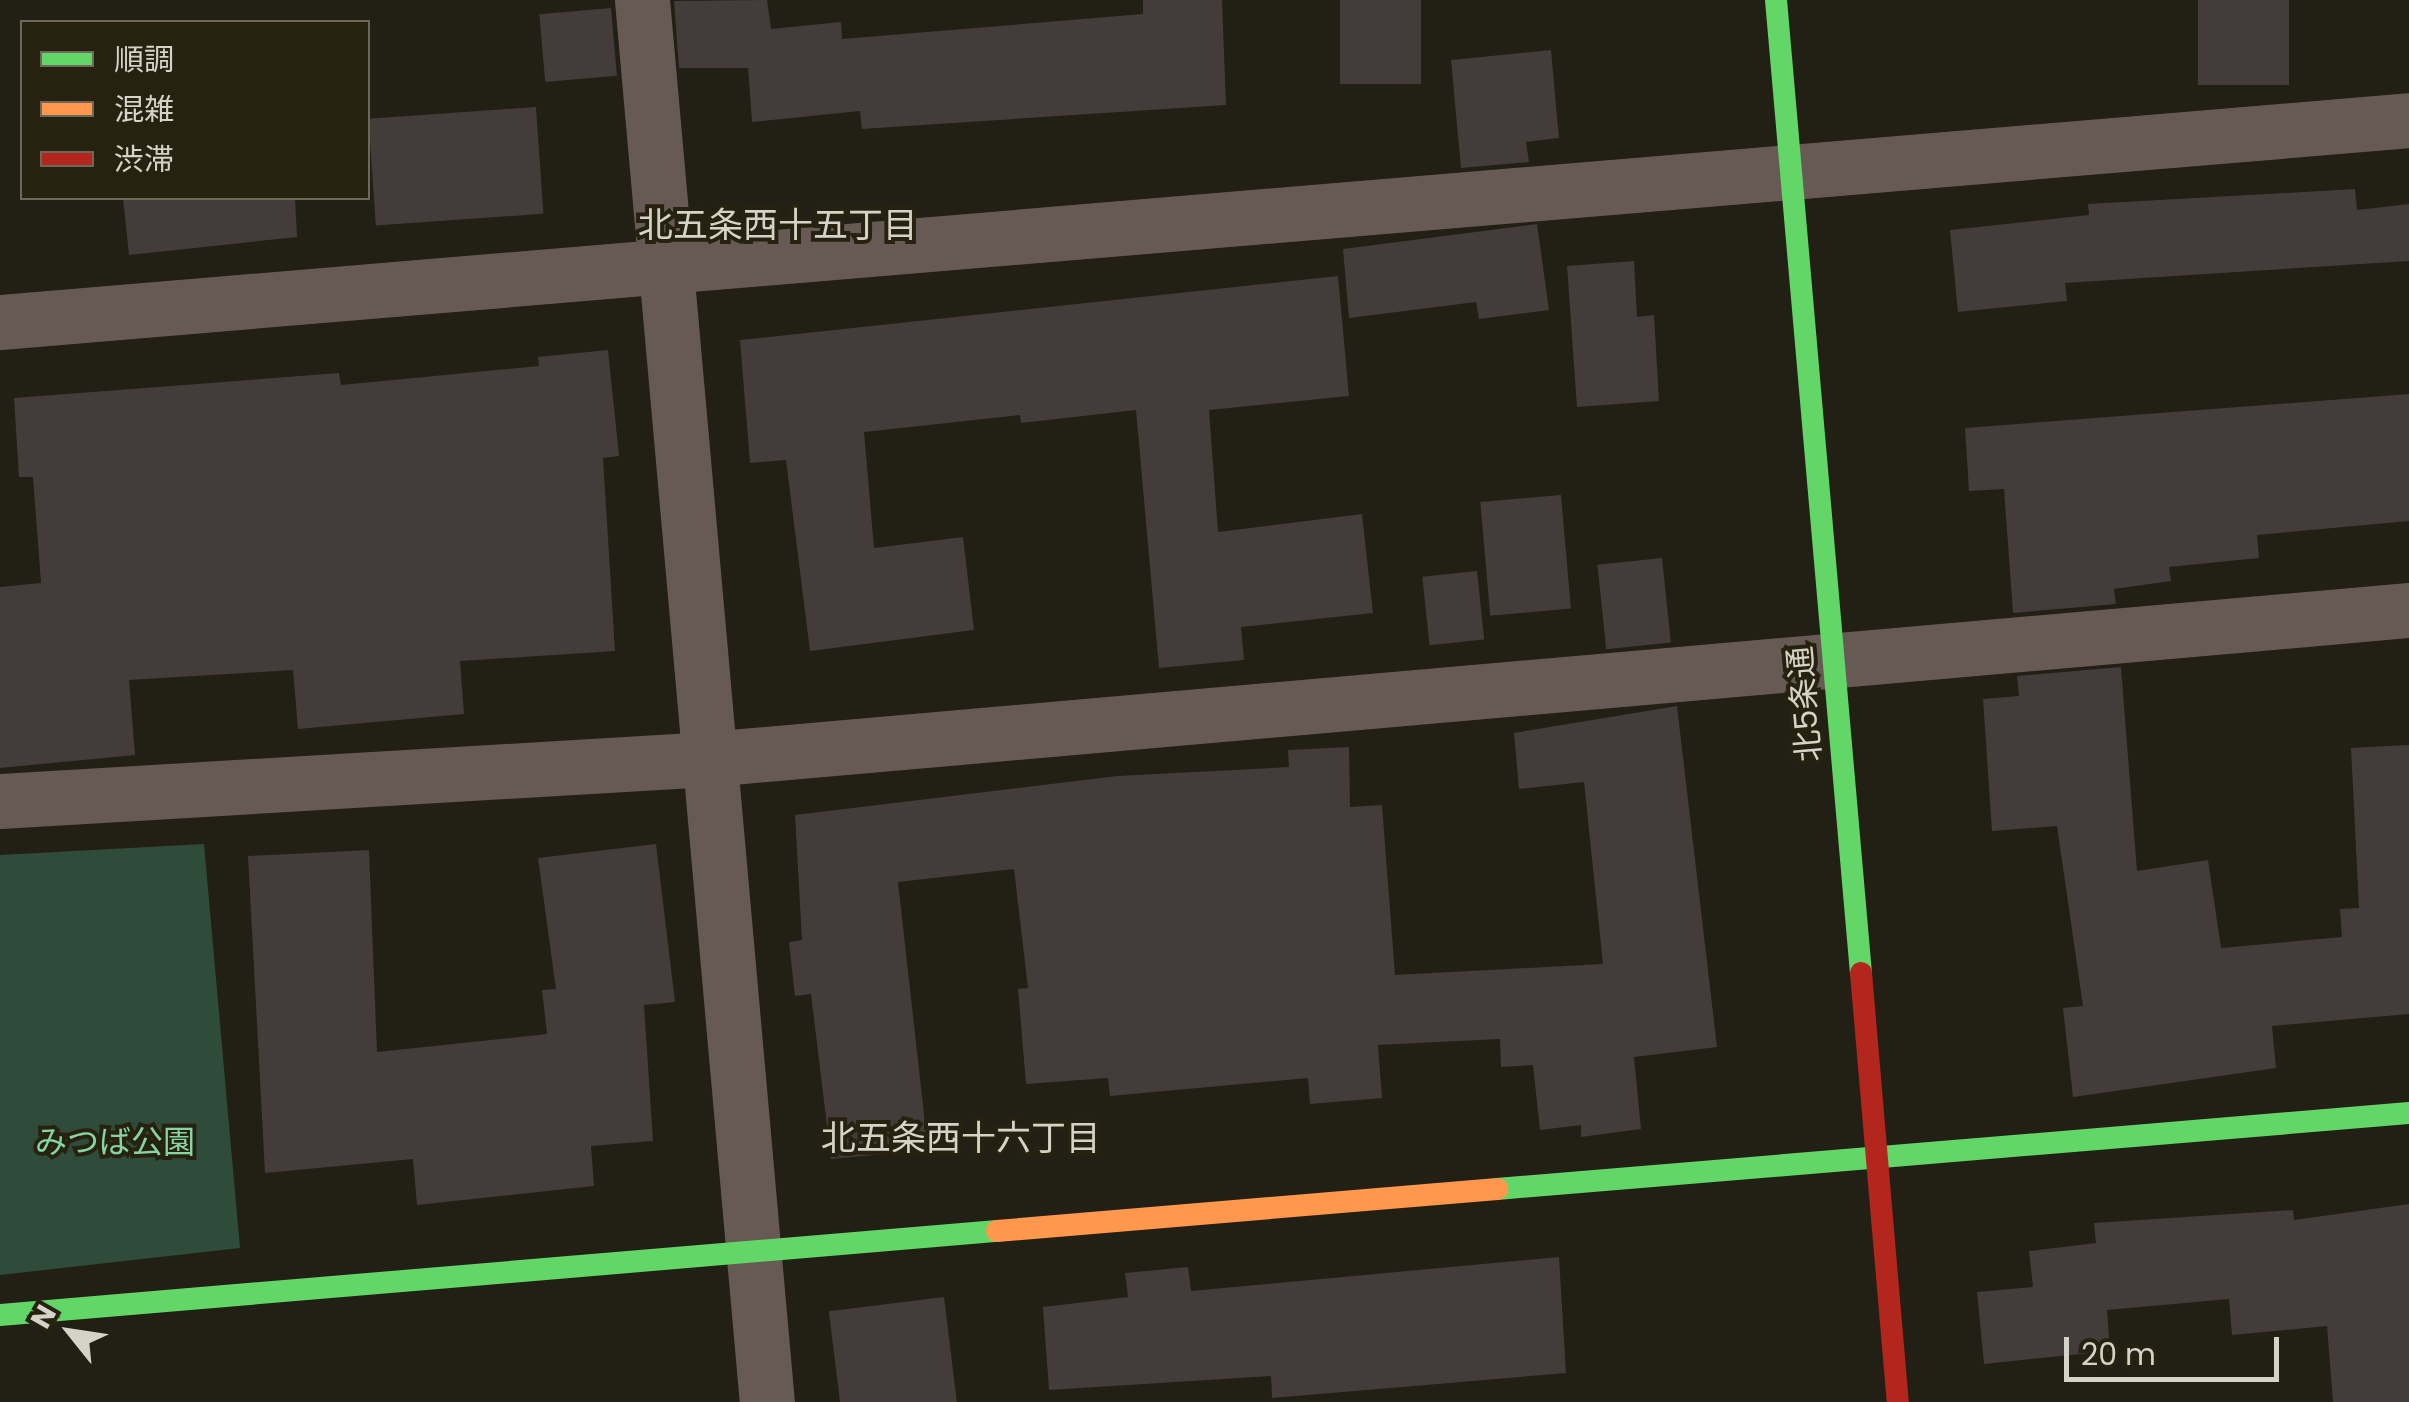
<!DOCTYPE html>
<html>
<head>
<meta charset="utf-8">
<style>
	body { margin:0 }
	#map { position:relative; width:2409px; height:1402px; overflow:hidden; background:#221f15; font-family:Poppins,"Noto Sans JP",sans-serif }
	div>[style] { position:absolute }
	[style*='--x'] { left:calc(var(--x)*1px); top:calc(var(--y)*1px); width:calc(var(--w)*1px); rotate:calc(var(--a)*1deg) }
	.green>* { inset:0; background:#2e4c39 }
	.building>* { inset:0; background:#443b3b; transform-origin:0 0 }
	.street>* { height:55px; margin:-27.5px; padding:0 27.5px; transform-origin:27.5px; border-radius:27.5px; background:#675a55 }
	.fast>* { height:22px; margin:-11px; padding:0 11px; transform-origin:11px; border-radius:11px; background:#63d668 }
	.slow>* { height:22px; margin:-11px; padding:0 11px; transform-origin:11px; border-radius:11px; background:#ff974d }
	.jam>* { height:22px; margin:-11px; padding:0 11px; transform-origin:11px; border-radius:11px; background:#b3261e }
	span { translate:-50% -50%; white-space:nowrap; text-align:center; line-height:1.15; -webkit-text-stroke:8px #272210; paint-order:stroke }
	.street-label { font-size:32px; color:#d5d2c7 }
	.park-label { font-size:32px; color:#86d5a7 }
	.neighbourhood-label { font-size:35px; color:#d5d2c7 }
	.legend { position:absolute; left:20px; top:20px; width:350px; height:180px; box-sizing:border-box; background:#272210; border:2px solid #6d6859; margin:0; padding:12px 18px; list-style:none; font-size:30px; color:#d5d2c7 }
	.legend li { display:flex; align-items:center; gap:20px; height:50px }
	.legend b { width:50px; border:2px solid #6d6859 }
	.north { position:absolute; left:20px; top:1282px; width:100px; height:100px; -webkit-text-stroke:8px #272210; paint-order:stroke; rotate:300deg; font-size:28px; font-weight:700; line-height:40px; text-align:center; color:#d5d2c7 }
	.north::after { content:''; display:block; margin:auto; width:35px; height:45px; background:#d5d2c7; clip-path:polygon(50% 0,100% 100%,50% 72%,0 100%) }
	.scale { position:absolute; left:2064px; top:1337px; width:215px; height:45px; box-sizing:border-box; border:5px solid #d5d2c7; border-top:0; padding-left:12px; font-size:30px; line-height:35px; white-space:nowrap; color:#d5d2c7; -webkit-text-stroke:8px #272210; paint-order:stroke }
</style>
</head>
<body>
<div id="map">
	<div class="green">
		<div style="clip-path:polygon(204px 844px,240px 1248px,0 1275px,0 855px)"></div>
	</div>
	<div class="building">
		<div style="clip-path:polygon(767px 0,771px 29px,841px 22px,842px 39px,1143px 14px,1143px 0,1222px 0,1226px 105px,862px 129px,860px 111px,752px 122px,748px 68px,679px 68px,674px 1px)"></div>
		<div style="left:1340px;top:0;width:81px;height:84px"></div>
		<div style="left:2198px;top:0;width:91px;height:85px"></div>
		<div style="left:611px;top:8px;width:68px;height:72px;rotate:85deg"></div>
		<div style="clip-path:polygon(1551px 50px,1559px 138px,1526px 142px,1529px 162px,1461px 168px,1451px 60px)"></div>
		<div style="left:536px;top:107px;width:107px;height:168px;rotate:86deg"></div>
		<div style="clip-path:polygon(2355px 189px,2357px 210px,2409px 204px,2409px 261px,2065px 283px,2067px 301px,1958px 312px,1950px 230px,2089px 215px,2088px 204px)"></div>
		<div style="clip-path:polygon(123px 198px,295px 198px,297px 237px,129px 255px)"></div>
		<div style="clip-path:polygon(1537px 224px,1549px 310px,1479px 319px,1476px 302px,1349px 318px,1343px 249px)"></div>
		<div style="clip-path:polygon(1634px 261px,1637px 317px,1654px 315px,1659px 401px,1577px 407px,1567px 266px)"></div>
		<div style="clip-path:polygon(1338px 276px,1349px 396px,1209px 410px,1218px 532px,1362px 514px,1373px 613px,1241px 627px,1244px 660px,1159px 668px,1136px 410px,1021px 423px,1020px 415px,864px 432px,874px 548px,963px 537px,974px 630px,810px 651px,786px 460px,750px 463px,740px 340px)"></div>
		<div style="clip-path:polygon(608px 350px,619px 456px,603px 458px,615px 651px,460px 661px,464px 714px,298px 729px,293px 670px,129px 680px,135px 755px,0 768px,0 587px,41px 583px,33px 477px,19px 477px,14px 398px,339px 373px,341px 385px,539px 366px,538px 357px)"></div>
		<div style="clip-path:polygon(2409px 394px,2409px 521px,2257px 535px,2259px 558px,2169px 567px,2171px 581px,2114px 589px,2116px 604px,2013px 613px,2004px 489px,1969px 491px,1965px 428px)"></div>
		<div style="left:1561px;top:495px;width:114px;height:81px;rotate:85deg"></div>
		<div style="left:1662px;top:558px;width:85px;height:65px;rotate:84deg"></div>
		<div style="left:1477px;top:571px;width:69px;height:55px;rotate:84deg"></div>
		<div style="clip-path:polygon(2121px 667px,2137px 871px,2208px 860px,2221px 948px,2342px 937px,2340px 909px,2359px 908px,2351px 748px,2409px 745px,2409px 1014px,2272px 1026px,2276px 1068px,2073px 1097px,2063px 1008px,2083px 1006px,2057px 826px,1992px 831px,1983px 699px,2019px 696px,2017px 676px)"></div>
		<div style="clip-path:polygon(1677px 706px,1717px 1047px,1634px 1057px,1641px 1129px,1581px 1137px,1581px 1125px,1540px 1130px,1533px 1065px,1501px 1067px,1500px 1039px,1378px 1045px,1382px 1098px,1310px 1104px,1308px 1078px,1110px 1096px,1108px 1078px,1026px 1084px,1018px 989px,1028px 988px,1014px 869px,898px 882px,928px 1150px,831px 1159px,811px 994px,795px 996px,789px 942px,802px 940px,795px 815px,1118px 776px,1289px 767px,1288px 750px,1349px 747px,1350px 807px,1382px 805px,1395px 975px,1603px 964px,1584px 782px,1519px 789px,1514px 733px)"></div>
		<div style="clip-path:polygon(656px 844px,675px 1002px,644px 1005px,653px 1141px,591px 1146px,594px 1186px,417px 1205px,413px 1159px,265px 1173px,248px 856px,369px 850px,377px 1052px,547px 1034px,542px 990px,556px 989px,538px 858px)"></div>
		<div style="clip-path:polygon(2409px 1204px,2409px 1402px,2333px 1402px,2327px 1326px,2232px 1335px,2229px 1299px,2107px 1310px,2110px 1351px,1984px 1364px,1977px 1292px,2033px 1287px,2029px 1251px,2096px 1243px,2094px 1223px,2293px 1210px,2294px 1220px)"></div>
		<div style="clip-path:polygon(1559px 1257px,1566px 1373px,1272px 1398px,1271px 1376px,1049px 1390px,1043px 1307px,1128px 1297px,1125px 1273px,1188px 1267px,1191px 1291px)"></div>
		<div style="left:944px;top:1297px;width:106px;height:116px;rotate:83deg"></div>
	</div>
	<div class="street">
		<div style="--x:642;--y:0;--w:1408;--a:84.91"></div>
		<div style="--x:0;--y:322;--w:2417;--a:-4.79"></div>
		<div style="--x:0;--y:801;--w:710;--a:-3.39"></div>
		<div style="--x:709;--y:759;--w:1707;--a:-5.01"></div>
	</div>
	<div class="fast">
		<div style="--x:1776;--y:0;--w:977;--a:85.01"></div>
		<div style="--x:1497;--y:1189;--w:915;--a:-4.76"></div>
		<div style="--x:0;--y:1315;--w:1001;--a:-4.82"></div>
	</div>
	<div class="slow">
		<div style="--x:997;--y:1231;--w:502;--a:-4.8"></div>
	</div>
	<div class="jam">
		<div style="--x:1861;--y:973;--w:431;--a:85.1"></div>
	</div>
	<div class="street-label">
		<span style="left:1805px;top:704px;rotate:-95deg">北5条通</span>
	</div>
	<div class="park-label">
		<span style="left:115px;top:1142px">みつば公園</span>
	</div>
	<div class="neighbourhood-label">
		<span style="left:778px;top:225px">北五条西十五丁目</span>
		<span style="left:961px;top:1138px">北五条西十六丁目</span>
	</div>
	<ul class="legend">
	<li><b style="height:12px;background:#63d668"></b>順調</li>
	<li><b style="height:12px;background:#ff974d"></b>混雑</li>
	<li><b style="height:12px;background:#b3261e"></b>渋滞</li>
	</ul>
	<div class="north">N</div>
	<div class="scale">20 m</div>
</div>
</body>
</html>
